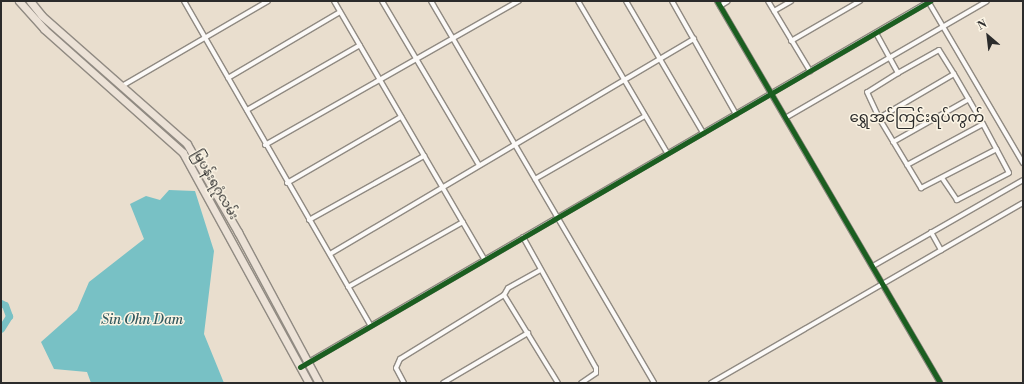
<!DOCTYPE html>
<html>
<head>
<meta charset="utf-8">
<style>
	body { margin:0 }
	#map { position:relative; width:1024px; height:384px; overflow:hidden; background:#e9dece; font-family:"Libre Bodoni","Noto Sans Myanmar",serif }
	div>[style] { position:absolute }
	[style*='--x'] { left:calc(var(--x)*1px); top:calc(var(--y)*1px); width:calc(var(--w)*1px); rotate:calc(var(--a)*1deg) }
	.water>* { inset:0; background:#78c1c5 }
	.river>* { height:7px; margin:-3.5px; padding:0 3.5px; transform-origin:3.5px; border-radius:3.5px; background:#78c1c5 }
	.roads { filter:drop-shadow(1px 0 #908a82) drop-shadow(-1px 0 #908a82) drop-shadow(0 1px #908a82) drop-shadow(0 -1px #908a82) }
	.street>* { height:4px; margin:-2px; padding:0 2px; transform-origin:2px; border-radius:2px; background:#fcfaf8 }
	.primary>* { height:7px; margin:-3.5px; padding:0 3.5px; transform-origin:3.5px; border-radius:3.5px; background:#ece2d7 }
	.cycleway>* { height:5px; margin:-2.5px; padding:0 2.5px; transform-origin:2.5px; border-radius:2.5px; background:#1b5e20 }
	span { translate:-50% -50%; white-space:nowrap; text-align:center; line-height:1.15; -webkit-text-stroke:3px #fcf5e5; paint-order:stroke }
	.street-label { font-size:13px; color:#2b2b2b }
	.water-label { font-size:14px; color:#355b60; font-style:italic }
	.quarter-label { font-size:15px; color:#2b2b2b }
	.frame { position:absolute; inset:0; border:2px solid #2b2b2b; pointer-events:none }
	.north { position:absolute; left:968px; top:16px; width:40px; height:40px; -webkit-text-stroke:3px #fcf5e5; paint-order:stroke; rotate:332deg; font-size:11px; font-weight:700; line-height:16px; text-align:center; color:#2b2b2b }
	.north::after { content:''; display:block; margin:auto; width:14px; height:18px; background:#2b2b2b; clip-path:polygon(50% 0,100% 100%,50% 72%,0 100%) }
</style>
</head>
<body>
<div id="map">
	<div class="water">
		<div style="clip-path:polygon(169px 190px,195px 191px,214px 251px,204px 334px,224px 383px,91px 383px,87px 372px,54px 369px,41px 342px,77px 310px,89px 282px,144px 239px,130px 204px,146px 196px,160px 200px)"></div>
	</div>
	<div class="river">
		<div style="--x:1;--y:303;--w:4;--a:27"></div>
		<div style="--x:5;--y:305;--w:12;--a:70"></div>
		<div style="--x:9;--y:316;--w:15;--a:122"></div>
	</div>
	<div class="roads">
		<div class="street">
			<div style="--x:184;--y:1;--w:374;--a:60.1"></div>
			<div style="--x:334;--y:1;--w:298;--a:59.8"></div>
			<div style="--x:382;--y:1;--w:191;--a:59.4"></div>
			<div style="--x:431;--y:1;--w:442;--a:59.7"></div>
			<div style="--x:578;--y:1;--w:176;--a:59.6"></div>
			<div style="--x:626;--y:1;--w:153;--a:59.7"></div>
			<div style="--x:672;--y:1;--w:130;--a:60.5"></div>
			<div style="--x:717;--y:1;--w:442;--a:59.7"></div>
			<div style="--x:768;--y:1;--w:82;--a:59"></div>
			<div style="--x:928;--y:1;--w:188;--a:59.6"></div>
			<div style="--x:720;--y:6;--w:9;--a:-32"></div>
			<div style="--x:774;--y:11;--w:20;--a:-30"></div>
			<div style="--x:876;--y:33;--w:46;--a:61.2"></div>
			<div style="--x:898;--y:73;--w:47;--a:-29.3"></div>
			<div style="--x:939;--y:50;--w:28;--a:58"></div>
			<div style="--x:791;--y:41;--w:80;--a:-30.1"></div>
			<div style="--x:898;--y:73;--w:36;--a:148"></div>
			<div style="--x:867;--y:92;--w:29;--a:65"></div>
			<div style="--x:879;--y:118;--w:87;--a:-30.4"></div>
			<div style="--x:954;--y:74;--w:58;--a:59.9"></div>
			<div style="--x:228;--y:78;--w:130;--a:-30.5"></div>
			<div style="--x:122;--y:86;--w:169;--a:-30.2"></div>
			<div style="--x:247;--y:110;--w:130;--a:-29.9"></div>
			<div style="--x:787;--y:117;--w:231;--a:-30.1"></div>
			<div style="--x:879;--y:118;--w:82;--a:59"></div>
			<div style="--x:921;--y:188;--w:85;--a:-27.2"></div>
			<div style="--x:893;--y:142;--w:87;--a:-29.5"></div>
			<div style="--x:265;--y:145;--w:292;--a:-29.6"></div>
			<div style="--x:907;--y:165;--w:86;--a:-28.3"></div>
			<div style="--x:983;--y:124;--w:55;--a:62"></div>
			<div style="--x:1009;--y:173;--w:59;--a:152.6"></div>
			<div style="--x:957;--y:200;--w:25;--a:-124"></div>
			<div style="--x:535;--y:179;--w:127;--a:-29.8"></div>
			<div style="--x:287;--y:183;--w:132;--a:-30.1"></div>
			<div style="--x:309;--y:220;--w:132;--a:-29.1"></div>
			<div style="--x:931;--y:232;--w:21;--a:61"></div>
			<div style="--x:523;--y:237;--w:150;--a:60.9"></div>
			<div style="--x:596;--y:368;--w:5;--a:90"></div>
			<div style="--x:596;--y:373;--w:18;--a:146"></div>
			<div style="--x:330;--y:254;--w:423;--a:-30.6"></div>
			<div style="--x:873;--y:266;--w:173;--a:-29.8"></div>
			<div style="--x:348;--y:287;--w:132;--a:-29.5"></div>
			<div style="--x:504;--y:295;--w:8;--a:-60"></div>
			<div style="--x:508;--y:288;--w:37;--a:-29"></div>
			<div style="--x:300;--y:367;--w:729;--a:-30.15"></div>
			<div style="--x:404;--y:383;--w:17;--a:-118"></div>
			<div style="--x:396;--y:368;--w:10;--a:-66"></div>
			<div style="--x:400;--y:359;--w:122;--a:-31.6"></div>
			<div style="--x:504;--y:295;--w:103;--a:58.5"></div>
			<div style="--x:443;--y:383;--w:99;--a:-30.5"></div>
			<div style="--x:711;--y:383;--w:360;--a:-30"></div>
		</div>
		<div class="primary">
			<div style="--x:19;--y:1;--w:38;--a:48"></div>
			<div style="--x:44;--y:29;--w:186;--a:41.7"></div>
			<div style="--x:183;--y:153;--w:262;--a:61.3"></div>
			<div style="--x:30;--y:1;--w:19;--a:51"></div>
			<div style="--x:42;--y:16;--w:193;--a:41.4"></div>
			<div style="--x:187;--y:144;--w:102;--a:59.9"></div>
			<div style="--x:238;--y:232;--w:171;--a:61.8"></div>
		</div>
	</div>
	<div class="cycleway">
		<div style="--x:717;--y:1;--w:442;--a:59.7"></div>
		<div style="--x:300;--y:367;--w:729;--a:-30.15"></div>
	</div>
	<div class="street-label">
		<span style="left:215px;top:185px;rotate:60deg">မြပန်းရဂုံလမ်း</span>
	</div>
	<div class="water-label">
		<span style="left:142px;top:320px">Sin Ohn Dam</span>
	</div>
	<div class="quarter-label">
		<span style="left:917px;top:118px">ရွှေအင်ကြင်းရပ်ကွက်</span>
	</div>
	<div class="frame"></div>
	<div class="north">N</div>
</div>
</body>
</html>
